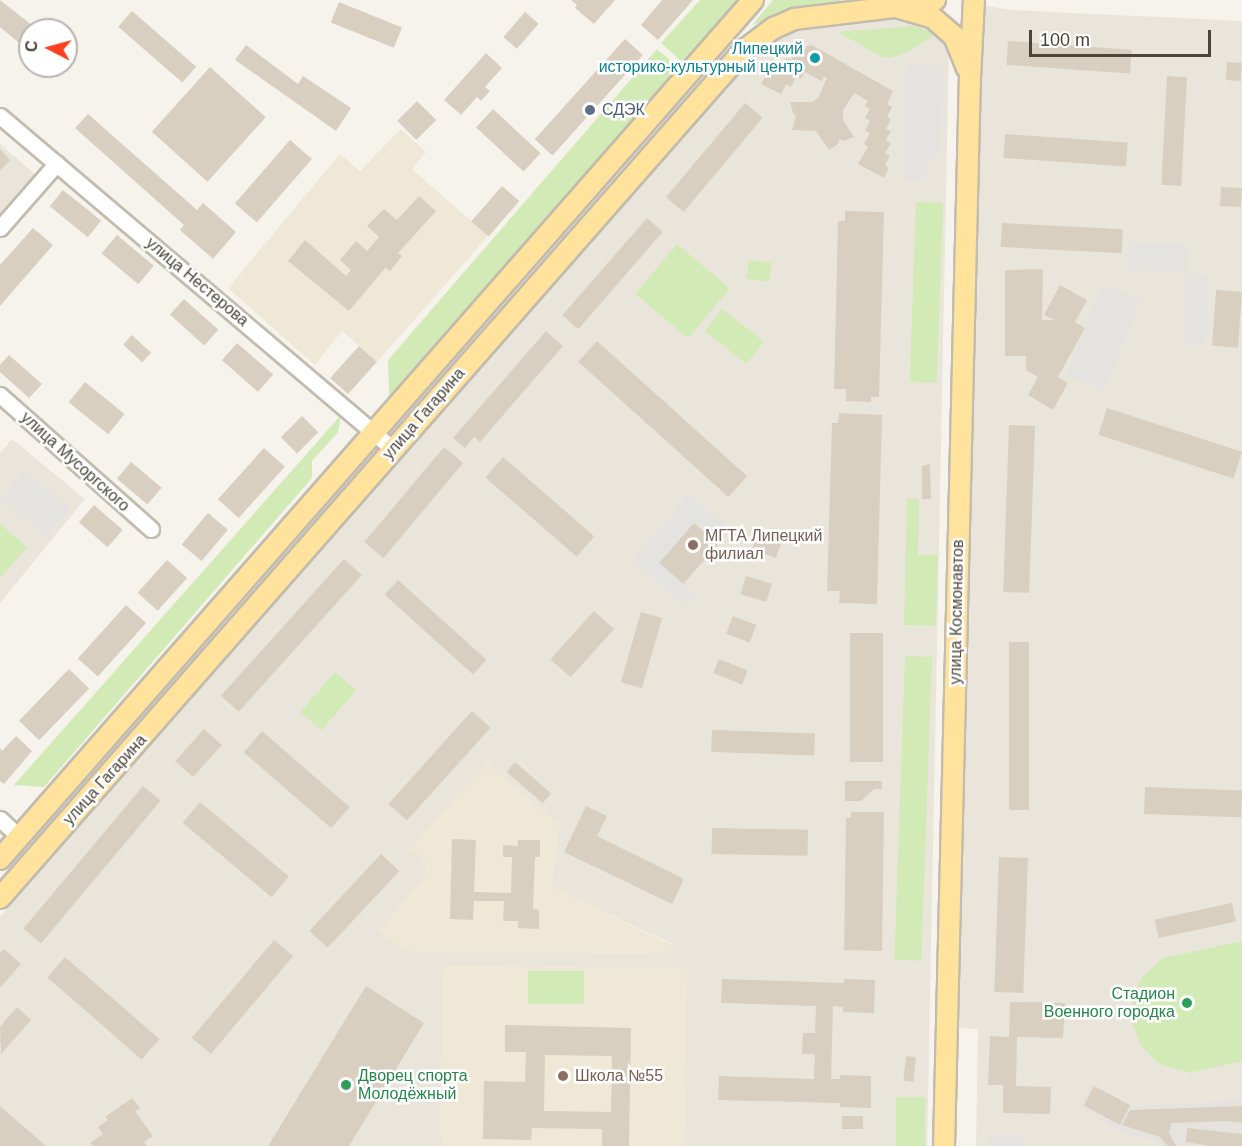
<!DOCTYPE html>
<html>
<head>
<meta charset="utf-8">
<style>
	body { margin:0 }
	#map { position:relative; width:1242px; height:1146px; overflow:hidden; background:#f6f3ec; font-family:Helvetica,sans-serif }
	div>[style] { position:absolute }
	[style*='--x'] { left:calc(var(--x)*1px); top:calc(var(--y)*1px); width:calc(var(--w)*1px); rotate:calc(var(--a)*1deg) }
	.residential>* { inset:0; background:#eae5da }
	.industrial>* { inset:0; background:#e6e2dd }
	.education>* { inset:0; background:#efe8d6 }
	.green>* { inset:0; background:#d2eab5; transform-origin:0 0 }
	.parking>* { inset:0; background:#e5e3e0; transform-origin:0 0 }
	.building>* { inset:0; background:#d8cfc1; transform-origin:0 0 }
	.roads { filter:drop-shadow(2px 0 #c2bbae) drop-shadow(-2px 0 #c2bbae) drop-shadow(0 2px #c2bbae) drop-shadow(0 -2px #c2bbae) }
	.minor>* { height:15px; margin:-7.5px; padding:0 7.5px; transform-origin:7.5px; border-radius:7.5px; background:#fff }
	.major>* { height:20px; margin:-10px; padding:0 10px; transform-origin:10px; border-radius:10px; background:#ffe39c }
	.dots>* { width:16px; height:16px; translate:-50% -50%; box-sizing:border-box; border:3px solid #fff; border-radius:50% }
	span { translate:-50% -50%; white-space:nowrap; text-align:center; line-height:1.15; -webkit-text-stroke:5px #fff; paint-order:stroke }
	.culture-label { font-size:16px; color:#0d838f }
	.right { translate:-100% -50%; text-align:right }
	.service-label { font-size:16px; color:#4e5e75 }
	.left { translate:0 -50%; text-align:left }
	.street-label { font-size:16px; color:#4b4439 }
	.education-label { font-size:16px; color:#785e54 }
	.leisure-label { font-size:16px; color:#27864d }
	.north { position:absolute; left:18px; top:18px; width:60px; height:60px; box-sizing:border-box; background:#fff; border:2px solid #b7b4b0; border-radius:50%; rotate:276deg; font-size:16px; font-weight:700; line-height:24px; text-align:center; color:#4b4439 }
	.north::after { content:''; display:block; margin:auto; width:21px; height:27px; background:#fc3f1d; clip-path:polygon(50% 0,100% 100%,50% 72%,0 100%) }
	.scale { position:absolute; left:1029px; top:30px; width:182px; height:27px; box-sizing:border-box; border:3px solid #4b4439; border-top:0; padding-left:8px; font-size:18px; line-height:21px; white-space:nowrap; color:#4b4439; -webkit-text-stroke:4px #fff; paint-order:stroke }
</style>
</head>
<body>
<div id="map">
	<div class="residential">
		<div style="clip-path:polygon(980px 5px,1011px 10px,1242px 21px,1242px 1099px,1134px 1106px,1091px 1082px,1078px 1107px,1119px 1132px,1157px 1142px,1161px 1146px,976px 1146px,978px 1029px,959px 1028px)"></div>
		<div style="clip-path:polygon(evenodd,911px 15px,935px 25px,949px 46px,927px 1146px,684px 1146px,686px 969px,444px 966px,440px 1133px,444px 1146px,0 1146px,0 917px,742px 65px,772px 39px,794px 28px,911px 15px,559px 824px,551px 887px,672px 944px,669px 953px,405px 951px,379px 930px,424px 880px,427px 862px,411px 849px,559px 824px)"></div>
		<div style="clip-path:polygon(0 144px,38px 177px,0 221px)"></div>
		<div style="clip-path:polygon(12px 439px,85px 499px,0 603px,0 453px)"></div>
	</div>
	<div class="industrial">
		<div style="clip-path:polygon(1091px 1082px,1134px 1106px,1242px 1099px,1242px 1146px,1161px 1146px,1157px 1142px,1119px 1132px,1078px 1107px)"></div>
	</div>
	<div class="education">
		<div style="clip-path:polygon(401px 129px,426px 152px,412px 169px,488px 236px,377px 362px,342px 331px,315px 365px,228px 288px,340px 154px,360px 171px)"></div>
		<div style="clip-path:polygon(487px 763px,559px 824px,551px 887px,672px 945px,669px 953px,405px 951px,379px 930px,424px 880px,427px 862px,410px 849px)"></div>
		<div style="clip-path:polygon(444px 966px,687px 969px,684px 1146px,444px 1146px,440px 1134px)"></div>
	</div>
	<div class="green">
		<div style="clip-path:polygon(700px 0,738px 0,682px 62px,661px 43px)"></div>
		<div style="clip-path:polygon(773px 0,841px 0,847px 4px,790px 12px,752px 25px)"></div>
		<div style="clip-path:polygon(915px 26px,935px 34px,912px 50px,890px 58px,882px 57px,838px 32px)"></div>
		<div style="clip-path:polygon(657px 49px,679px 68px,389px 396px,388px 360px)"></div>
		<div style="left:916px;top:202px;width:27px;height:180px;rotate:2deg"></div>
		<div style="left:677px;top:244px;width:69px;height:65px;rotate:40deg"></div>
		<div style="left:749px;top:260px;width:23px;height:19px;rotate:7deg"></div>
		<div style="left:722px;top:309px;width:53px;height:28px;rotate:38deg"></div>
		<div style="clip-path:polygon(341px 415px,338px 432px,312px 461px,312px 478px,44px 787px,14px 785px)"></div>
		<div style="clip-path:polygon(907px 499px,919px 499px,918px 555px,938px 555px,936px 626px,904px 625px)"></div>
		<div style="clip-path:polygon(0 524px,27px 547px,1px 577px,0 576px)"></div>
		<div style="left:905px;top:656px;width:27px;height:304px;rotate:2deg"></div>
		<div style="left:335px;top:672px;width:28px;height:53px;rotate:41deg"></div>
		<div style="clip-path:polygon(1242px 941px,1242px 1061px,1189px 1073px,1158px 1063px,1141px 1046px,1131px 1020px,1133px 997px,1143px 976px,1163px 958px)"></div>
		<div style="left:528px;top:971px;width:56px;height:33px"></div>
		<div style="left:896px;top:1097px;width:29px;height:49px"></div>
	</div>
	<div class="parking">
		<div style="clip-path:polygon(911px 63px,943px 66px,940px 156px,927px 162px,926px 179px,903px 180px,905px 76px)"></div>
		<div style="clip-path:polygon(1130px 243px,1188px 245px,1187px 273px,1208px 275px,1205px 347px,1184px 346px,1186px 273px,1129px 270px)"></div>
		<div style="left:1103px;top:284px;width:41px;height:99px;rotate:22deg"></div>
		<div style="left:25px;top:470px;width:59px;height:38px;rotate:40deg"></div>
		<div style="clip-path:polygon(689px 493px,731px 529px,718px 544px,694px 523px,660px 563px,697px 596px,687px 608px,632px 561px)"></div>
		<div style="left:989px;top:1134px;width:35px;height:12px"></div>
	</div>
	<div class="building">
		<div style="clip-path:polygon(0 0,38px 30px,30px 30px,30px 52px,0 27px)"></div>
		<div style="clip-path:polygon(571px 0,615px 0,594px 24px,575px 8px,577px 5px)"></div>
		<div style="clip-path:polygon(662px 0,693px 0,658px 40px,641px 25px)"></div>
		<div style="left:339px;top:2px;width:68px;height:22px;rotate:22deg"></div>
		<div style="left:132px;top:11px;width:85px;height:21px;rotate:41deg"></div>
		<div style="left:525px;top:12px;width:18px;height:33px;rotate:41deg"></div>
		<div style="left:625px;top:39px;width:24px;height:135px;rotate:42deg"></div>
		<div style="left:1008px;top:41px;width:124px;height:24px;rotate:4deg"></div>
		<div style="clip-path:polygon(246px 45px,298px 84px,303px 76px,351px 108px,336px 131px,235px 60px)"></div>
		<div style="clip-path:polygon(812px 45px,893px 91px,887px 104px,892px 107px,887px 117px,891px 119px,886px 129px,891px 131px,886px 140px,891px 143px,885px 153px,890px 156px,885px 165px,889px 168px,884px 178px,858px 164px,868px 147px,864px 144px,870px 133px,865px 131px,870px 121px,865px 118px,870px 109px,865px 106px,868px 101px,854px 93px,843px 110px,843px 120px,854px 137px,843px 141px,839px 139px,838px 144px,829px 150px,816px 131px,792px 130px,796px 116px,793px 113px,790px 102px,812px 102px,818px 98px,827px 78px,824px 76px,822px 81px,805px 72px,801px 79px,796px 77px,791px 87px,786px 84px,781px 94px,761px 84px,767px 73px,772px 75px,777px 66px,781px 69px,786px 58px,791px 60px,796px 51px,801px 54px,807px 46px)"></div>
		<div style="clip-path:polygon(486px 53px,502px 68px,485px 87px,490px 91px,481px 101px,477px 97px,461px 115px,444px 100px)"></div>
		<div style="left:1227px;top:62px;width:15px;height:18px;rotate:4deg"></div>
		<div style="left:210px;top:67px;width:75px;height:87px;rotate:42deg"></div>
		<div style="left:1167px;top:76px;width:20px;height:109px;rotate:3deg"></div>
		<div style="left:417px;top:101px;width:27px;height:28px;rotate:45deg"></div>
		<div style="left:745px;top:103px;width:23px;height:123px;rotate:40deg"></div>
		<div style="left:493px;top:109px;width:65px;height:25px;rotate:43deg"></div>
		<div style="clip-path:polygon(88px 114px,197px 210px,203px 203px,236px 232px,213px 259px,180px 230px,184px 225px,75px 128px)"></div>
		<div style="left:1005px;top:134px;width:123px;height:24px;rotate:4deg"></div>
		<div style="left:290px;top:140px;width:29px;height:84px;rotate:41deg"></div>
		<div style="clip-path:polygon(0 149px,10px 160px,0 171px)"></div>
		<div style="left:502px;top:186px;width:23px;height:47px;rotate:41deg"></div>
		<div style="left:1221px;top:187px;width:21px;height:19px;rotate:3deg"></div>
		<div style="left:63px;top:190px;width:49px;height:21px;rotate:39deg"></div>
		<div style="clip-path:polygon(419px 196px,436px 211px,398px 253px,402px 256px,390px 271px,385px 268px,349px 311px,288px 261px,305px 240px,346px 276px,351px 270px,340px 260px,356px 241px,367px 251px,379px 237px,367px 226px,384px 209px,397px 220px)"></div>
		<div style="clip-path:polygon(845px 211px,884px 212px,879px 397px,871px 397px,871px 402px,846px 401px,846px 389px,834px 389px,838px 221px,845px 221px)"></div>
		<div style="left:647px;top:218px;width:21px;height:129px;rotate:41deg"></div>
		<div style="left:1002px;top:223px;width:121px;height:24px;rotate:3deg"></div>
		<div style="clip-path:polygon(33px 228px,53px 245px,0 306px,0 265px)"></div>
		<div style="left:117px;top:235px;width:48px;height:24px;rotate:40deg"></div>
		<div style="clip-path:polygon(1043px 269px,1042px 320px,1054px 320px,1044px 315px,1060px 285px,1087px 300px,1075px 322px,1085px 328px,1058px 377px,1068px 383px,1053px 410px,1028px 395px,1038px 377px,1026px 370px,1026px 356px,1005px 356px,1005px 270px)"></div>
		<div style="left:1216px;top:290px;width:26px;height:56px;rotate:4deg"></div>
		<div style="left:184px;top:299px;width:46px;height:21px;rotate:42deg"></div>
		<div style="clip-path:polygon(546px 331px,563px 346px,480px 442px,474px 437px,465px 448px,453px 438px)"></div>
		<div style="left:132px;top:335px;width:26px;height:13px;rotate:43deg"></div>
		<div style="left:597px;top:341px;width:202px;height:28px;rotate:42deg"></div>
		<div style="left:237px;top:343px;width:48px;height:23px;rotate:41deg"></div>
		<div style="left:359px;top:346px;width:24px;height:43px;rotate:42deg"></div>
		<div style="clip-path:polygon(9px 355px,42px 384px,29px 398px,0 372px,0 365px)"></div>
		<div style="left:85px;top:382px;width:51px;height:26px;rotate:39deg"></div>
		<div style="left:1107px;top:408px;width:142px;height:28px;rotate:18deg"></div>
		<div style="clip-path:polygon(839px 413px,882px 415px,877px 604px,839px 603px,840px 591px,827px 591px,832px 423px,838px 423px)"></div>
		<div style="left:302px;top:416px;width:23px;height:30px;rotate:45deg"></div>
		<div style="left:1009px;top:425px;width:26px;height:167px;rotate:2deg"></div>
		<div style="left:444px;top:447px;width:25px;height:124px;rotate:40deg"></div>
		<div style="left:264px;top:448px;width:28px;height:69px;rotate:42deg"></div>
		<div style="left:503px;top:457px;width:121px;height:27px;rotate:41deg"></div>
		<div style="left:131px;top:462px;width:40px;height:22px;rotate:40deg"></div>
		<div style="clip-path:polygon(930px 464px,931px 499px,922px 499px,922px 466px)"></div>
		<div style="left:94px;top:505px;width:38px;height:23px;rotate:41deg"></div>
		<div style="left:208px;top:513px;width:26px;height:41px;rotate:40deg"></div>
		<div style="left:694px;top:523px;width:32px;height:53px;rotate:41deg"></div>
		<div style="left:758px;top:534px;width:25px;height:16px;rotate:21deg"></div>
		<div style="left:344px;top:559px;width:24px;height:184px;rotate:42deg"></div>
		<div style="left:167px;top:560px;width:27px;height:44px;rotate:42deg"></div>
		<div style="left:746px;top:576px;width:27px;height:19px;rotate:17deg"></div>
		<div style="left:398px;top:580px;width:119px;height:20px;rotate:42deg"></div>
		<div style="left:126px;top:605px;width:27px;height:72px;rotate:42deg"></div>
		<div style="left:594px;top:611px;width:27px;height:65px;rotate:42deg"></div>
		<div style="left:641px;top:612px;width:22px;height:73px;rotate:16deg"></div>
		<div style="left:733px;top:616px;width:25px;height:19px;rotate:21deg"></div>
		<div style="left:850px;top:633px;width:33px;height:129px"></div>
		<div style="left:1009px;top:642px;width:20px;height:168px"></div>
		<div style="left:719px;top:659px;width:31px;height:15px;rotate:22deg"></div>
		<div style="left:69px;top:669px;width:28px;height:72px;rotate:44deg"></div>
		<div style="left:472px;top:711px;width:25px;height:125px;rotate:42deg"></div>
		<div style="left:204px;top:729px;width:24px;height:43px;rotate:42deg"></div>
		<div style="left:712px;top:730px;width:103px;height:22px;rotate:2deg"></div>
		<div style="left:262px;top:731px;width:116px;height:28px;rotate:41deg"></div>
		<div style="clip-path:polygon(16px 736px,32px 751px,4px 784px,0 781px,0 748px,2px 751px)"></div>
		<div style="left:515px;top:762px;width:48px;height:13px;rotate:41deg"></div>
		<div style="clip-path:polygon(845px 781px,882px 781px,882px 789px,874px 789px,861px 801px,845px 801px)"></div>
		<div style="left:143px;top:786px;width:23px;height:186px;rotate:40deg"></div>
		<div style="left:1145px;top:787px;width:97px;height:27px;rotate:2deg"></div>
		<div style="left:200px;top:802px;width:116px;height:27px;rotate:40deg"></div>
		<div style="clip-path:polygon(586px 806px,607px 816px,597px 836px,684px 879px,672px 904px,564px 852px)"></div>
		<div style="clip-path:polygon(851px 812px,884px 812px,882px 951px,844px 950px,846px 818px,851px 818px)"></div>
		<div style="left:712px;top:828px;width:96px;height:26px;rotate:1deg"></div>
		<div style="clip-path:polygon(452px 839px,476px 840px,474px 892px,511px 893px,512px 857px,503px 857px,503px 845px,518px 846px,518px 840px,540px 840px,540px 857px,535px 857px,533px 909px,539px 910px,539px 929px,518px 928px,518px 921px,503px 921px,504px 901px,474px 901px,473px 920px,450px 919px)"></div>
		<div style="left:381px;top:854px;width:25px;height:105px;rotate:43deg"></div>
		<div style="left:999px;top:857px;width:29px;height:135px;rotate:2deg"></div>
		<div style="left:1232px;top:903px;width:19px;height:79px;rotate:78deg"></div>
		<div style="left:274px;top:940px;width:25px;height:128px;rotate:40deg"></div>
		<div style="clip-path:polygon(4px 949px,21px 964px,0 988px,0 953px)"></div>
		<div style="left:65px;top:957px;width:125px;height:27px;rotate:41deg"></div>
		<div style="clip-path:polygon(722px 979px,844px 983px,844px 979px,875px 980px,874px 1013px,843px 1012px,843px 1007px,833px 1006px,831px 1079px,840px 1079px,840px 1075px,871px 1076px,871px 1108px,840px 1107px,839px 1103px,718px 1100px,719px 1076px,814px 1079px,815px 1054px,802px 1054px,803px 1033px,815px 1033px,816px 1006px,721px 1003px)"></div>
		<div style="clip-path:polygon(366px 986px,424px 1023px,349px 1146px,268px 1146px)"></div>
		<div style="clip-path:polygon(1010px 1002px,1065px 1003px,1063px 1038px,1017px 1037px,1016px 1086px,1051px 1087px,1050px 1114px,1003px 1113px,1003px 1085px,988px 1085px,990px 1036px,1009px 1037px)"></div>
		<div style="clip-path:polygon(17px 1007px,31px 1020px,1px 1054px,0 1027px)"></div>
		<div style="clip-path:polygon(evenodd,505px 1025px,631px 1028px,629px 1146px,602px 1146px,602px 1129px,532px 1128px,531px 1140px,483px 1139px,484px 1081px,525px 1082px,526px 1052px,505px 1052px,505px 1025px,545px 1055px,612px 1056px,611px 1112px,544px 1111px,545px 1055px)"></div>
		<div style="left:906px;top:1056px;width:10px;height:25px;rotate:6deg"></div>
		<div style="left:1094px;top:1086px;width:41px;height:22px;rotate:28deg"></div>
		<div style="clip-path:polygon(132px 1098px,140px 1108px,135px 1111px,153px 1136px,144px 1142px,147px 1146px,93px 1146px,90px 1143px,103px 1134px,98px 1127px,108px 1120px,105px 1117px)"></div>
		<div style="clip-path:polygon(0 1106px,46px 1146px,0 1146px)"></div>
		<div style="clip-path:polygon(1242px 1106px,1242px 1123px,1227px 1121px,1171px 1123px,1169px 1133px,1176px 1146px,1168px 1146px,1160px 1137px,1122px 1125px,1130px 1110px)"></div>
		<div style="left:842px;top:1116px;width:21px;height:13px"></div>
		<div style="clip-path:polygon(1187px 1128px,1242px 1134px,1242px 1146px,1211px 1146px,1186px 1142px)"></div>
	</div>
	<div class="roads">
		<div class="minor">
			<div style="--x:0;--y:116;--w:515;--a:40.28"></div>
			<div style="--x:0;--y:228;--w:86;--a:-48.8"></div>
			<div style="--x:0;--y:395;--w:202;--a:41.6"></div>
			<div style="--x:0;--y:819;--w:26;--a:43"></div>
		</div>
		<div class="major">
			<div style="--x:904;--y:7;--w:32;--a:-13"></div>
			<div style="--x:899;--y:8;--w:35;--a:16"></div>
			<div style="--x:933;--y:18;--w:28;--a:41"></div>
			<div style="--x:954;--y:36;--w:35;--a:68"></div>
			<div style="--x:0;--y:859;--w:1142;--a:-48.76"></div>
			<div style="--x:0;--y:898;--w:1127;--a:-48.74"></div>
			<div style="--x:743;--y:51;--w:39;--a:-37"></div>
			<div style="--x:774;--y:28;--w:22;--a:-24"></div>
			<div style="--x:794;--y:19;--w:101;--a:-6.8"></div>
			<div style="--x:944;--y:1146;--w:1068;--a:-88.61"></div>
			<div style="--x:970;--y:78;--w:78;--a:-87.1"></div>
		</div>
	</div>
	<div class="dots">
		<div style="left:815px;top:58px;background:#0f9aa8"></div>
		<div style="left:590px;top:110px;background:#5c6f8a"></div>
		<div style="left:693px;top:545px;background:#8d6e63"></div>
		<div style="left:1187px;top:1003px;background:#2e9e5b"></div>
		<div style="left:563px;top:1076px;background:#8d6e63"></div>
		<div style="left:346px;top:1085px;background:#2e9e5b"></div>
	</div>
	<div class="culture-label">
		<span class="right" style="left:803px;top:58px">Липецкий<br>историко-культурный центр</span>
	</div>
	<div class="service-label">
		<span class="left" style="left:602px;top:110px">СДЭК</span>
	</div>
	<div class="street-label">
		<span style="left:197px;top:282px;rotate:40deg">улица Нестерова</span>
		<span style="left:424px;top:414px;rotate:-49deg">улица Гагарина</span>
		<span style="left:75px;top:462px;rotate:42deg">улица Мусоргского</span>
		<span style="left:957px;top:612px;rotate:-89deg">улица Космонавтов</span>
		<span style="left:105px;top:780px;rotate:-48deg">улица Гагарина</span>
	</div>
	<div class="education-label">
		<span class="left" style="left:705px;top:545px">МГТА Липецкий<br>филиал</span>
		<span class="left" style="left:575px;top:1076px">Школа №55</span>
	</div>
	<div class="leisure-label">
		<span class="right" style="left:1175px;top:1003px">Стадион<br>Военного городка</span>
		<span class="left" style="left:358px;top:1085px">Дворец спорта<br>Молодёжный</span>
	</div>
	<div class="north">С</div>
	<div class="scale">100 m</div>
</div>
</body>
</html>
